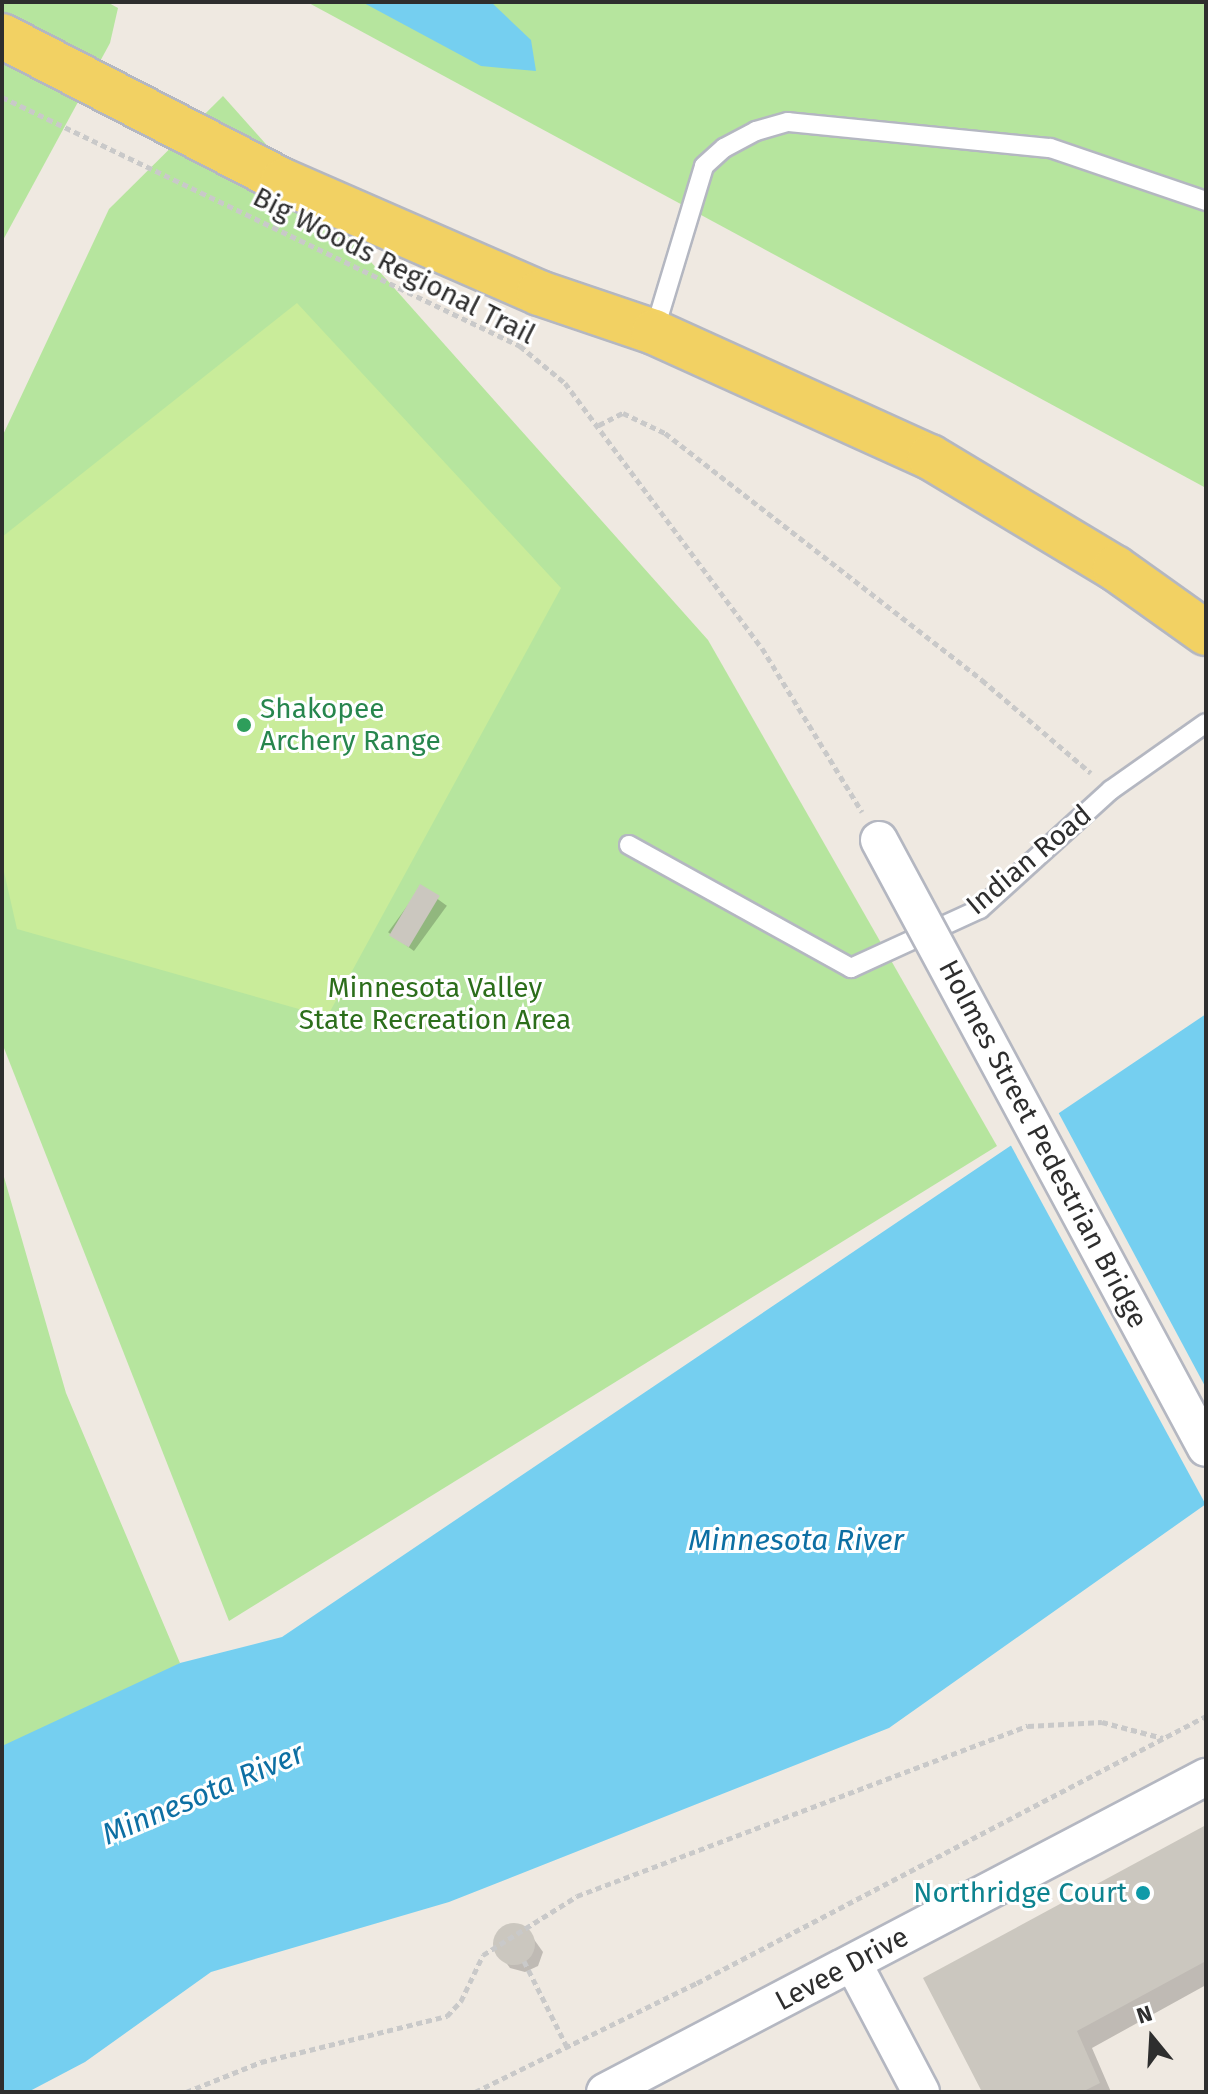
<!DOCTYPE html>
<html>
<head>
<meta charset="utf-8">
<style>
	body { margin:0 }
	#map { position:relative; width:1208px; height:2094px; overflow:hidden; background:#efe9e1; font-family:"Fira Sans",sans-serif }
	div>[style] { position:absolute }
	[style*='--x'] { left:calc(var(--x)*1px); top:calc(var(--y)*1px); width:calc(var(--w)*1px); rotate:calc(var(--a)*1deg) }
	.green>* { inset:0; background:#b6e59e }
	.pitch>* { inset:0; background:#c9ec9a }
	.water>* { inset:0; background:#75cff0 }
	.pier>* { inset:0; background:#efe9e1 }
	.shadow>* { inset:0; background:#0003; transform-origin:0 0 }
	.building>* { inset:0; background:#cbc7bf; transform-origin:0 0 }
	.round { border-radius:50% }
	.path>* { height:5px; margin-top:-2.5px; transform-origin:0; background:repeating-linear-gradient(90deg,#c9c9c9 0 6px,transparent 0 10px) }
	.roads { filter:drop-shadow(2px 0 #b4b7c1) drop-shadow(-2px 0 #b4b7c1) drop-shadow(0 2px #b4b7c1) drop-shadow(0 -2px #b4b7c1) }
	.lane>* { height:18px; margin:-9px; padding:0 9px; transform-origin:9px; border-radius:9px; background:#fff }
	.street>* { height:36px; margin:-18px; padding:0 18px; transform-origin:18px; border-radius:18px; background:#fff }
	.primary>* { height:44px; margin:-22px; padding:0 22px; transform-origin:22px; border-radius:22px; background:#f2d163 }
	.bridges { filter:drop-shadow(2px 0 #b4b7c1) drop-shadow(-2px 0 #b4b7c1) drop-shadow(0 2px #b4b7c1) drop-shadow(0 -2px #b4b7c1) }
	.street-bridge>* { height:36px; margin:-18px; padding:0 18px; transform-origin:18px; border-radius:18px; background:#fff }
	.dots>* { width:22px; height:22px; translate:-50% -50%; box-sizing:border-box; border:4px solid #fff; border-radius:50% }
	span { translate:-50% -50%; white-space:nowrap; text-align:center; line-height:1.15; -webkit-text-stroke:6px #fff; paint-order:stroke }
	.street-label { font-size:28px; color:#2e2e2e }
	.leisure-label { font-size:28px; color:#27864d }
	.left { translate:0 -50%; text-align:left }
	.park-label { font-size:28px; color:#2c6e1b }
	.culture-label { font-size:28px; color:#0d838f }
	.right { translate:-100% -50%; text-align:right }
	.water-label { font-size:30px; color:#0d6fa3; font-style:italic }
	.frame { position:absolute; inset:0; border:4px solid #2e2e2e; pointer-events:none }
	.north { position:absolute; left:1112px; top:1998px; width:80px; height:80px; -webkit-text-stroke:6px #fff; paint-order:stroke; rotate:342deg; font-size:22px; font-weight:700; line-height:32px; text-align:center; color:#2e2e2e }
	.north::after { content:''; display:block; margin:auto; width:28px; height:36px; background:#2e2e2e; clip-path:polygon(50% 0,100% 100%,50% 72%,0 100%) }
</style>
</head>
<body>
<div id="map">
	<div class="green">
		<div style="clip-path:polygon(2px 2px,107px 2px,118px 8px,110px 43px,2px 242px)"></div>
		<div style="clip-path:polygon(307px 2px,1206px 2px,1206px 488px)"></div>
		<div style="clip-path:polygon(223px 96px,708px 640px,997px 1146px,229px 1621px,2px 1043px,2px 437px,109px 209px)"></div>
		<div style="clip-path:polygon(2px 1170px,66px 1393px,180px 1663px,2px 1784px)"></div>
	</div>
	<div class="pitch">
		<div style="clip-path:polygon(297px 303px,561px 588px,327px 1017px,17px 929px,2px 863px,2px 537px)"></div>
	</div>
	<div class="water">
		<div style="clip-path:polygon(362px 2px,491px 2px,531px 40px,536px 71px,481px 66px)"></div>
		<div style="clip-path:polygon(1206px 1014px,1206px 1504px,889px 1728px,449px 1902px,211px 1972px,85px 2062px,28px 2092px,2px 2092px,2px 1746px,180px 1663px,282px 1637px)"></div>
	</div>
	<div class="pier">
		<div style="clip-path:polygon(1057px 1110px,1206px 1388px,1206px 1505px,1009px 1142px)"></div>
	</div>
	<div class="shadow">
		<div style="left:421px;top:887px;width:32px;height:56px;rotate:36deg"></div>
		<div style="clip-path:polygon(1206px 1828px,1206px 1985px,1092px 2048px,1111px 2092px,985px 2092px)"></div>
		<div style="clip-path:polygon(512px 1925px,528px 1931px,543px 1952px,538px 1966px,525px 1972px,510px 1968px,494px 1946px,498px 1932px)"></div>
	</div>
	<div class="building">
		<div style="left:420px;top:884px;width:23px;height:60px;rotate:31deg"></div>
		<div style="clip-path:polygon(1206px 1825px,1206px 1961px,1077px 2031px,1100px 2083px,1082px 2092px,982px 2092px,923px 1978px)"></div>
		<div class="round" style="left:493px;top:1923px;width:42px;height:42px"></div>
	</div>
	<div class="path">
		<div style="--x:2;--y:97;--w:575;--a:25.67"></div>
		<div style="--x:520;--y:346;--w:58;--a:39.4"></div>
		<div style="--x:565;--y:383;--w:330;--a:53.4"></div>
		<div style="--x:762;--y:648;--w:192;--a:58.6"></div>
		<div style="--x:599;--y:425;--w:27;--a:-27"></div>
		<div style="--x:623;--y:413;--w:47;--a:25.5"></div>
		<div style="--x:665;--y:433;--w:402;--a:37.9"></div>
		<div style="--x:982;--y:680;--w:143;--a:40.5"></div>
		<div style="--x:524;--y:1961;--w:96;--a:63.4"></div>
		<div style="--x:186;--y:2092;--w:81;--a:-21.8"></div>
		<div style="--x:261;--y:2062;--w:192;--a:-13.9"></div>
		<div style="--x:447;--y:2016;--w:21;--a:-47"></div>
		<div style="--x:461;--y:2001;--w:51;--a:-64.4"></div>
		<div style="--x:483;--y:1955;--w:111;--a:-32.1"></div>
		<div style="--x:577;--y:1896;--w:482;--a:-20.7"></div>
		<div style="--x:1028;--y:1726;--w:74;--a:-3.1"></div>
		<div style="--x:1102;--y:1722;--w:63;--a:14.7"></div>
		<div style="--x:475;--y:2092;--w:247;--a:-26.2"></div>
		<div style="--x:697;--y:1983;--w:575;--a:-27.68"></div>
	</div>
	<div class="roads">
		<div class="lane">
			<div style="--x:654;--y:332;--w:173;--a:-73.2"></div>
			<div style="--x:704;--y:166;--w:27;--a:-42"></div>
			<div style="--x:724;--y:148;--w:36;--a:-28"></div>
			<div style="--x:756;--y:131;--w:33;--a:-16"></div>
			<div style="--x:788;--y:122;--w:263;--a:5.7"></div>
			<div style="--x:1050;--y:148;--w:165;--a:18.8"></div>
			<div style="--x:629;--y:845;--w:254;--a:29"></div>
			<div style="--x:851;--y:968;--w:142;--a:-24.6"></div>
			<div style="--x:980;--y:909;--w:177;--a:-42.3"></div>
			<div style="--x:1111;--y:790;--w:116;--a:-35.2"></div>
		</div>
		<div class="street">
			<div style="--x:853;--y:1963;--w:146;--a:62.2"></div>
			<div style="--x:605;--y:2092;--w:679;--a:-27.66"></div>
		</div>
		<div class="primary">
			<div style="--x:2;--y:36;--w:316;--a:27.3"></div>
			<div style="--x:283;--y:181;--w:279;--a:23.6"></div>
			<div style="--x:539;--y:293;--w:121;--a:18.7"></div>
			<div style="--x:654;--y:332;--w:303;--a:24.4"></div>
			<div style="--x:930;--y:457;--w:216;--a:31"></div>
			<div style="--x:1115;--y:568;--w:112;--a:35.5"></div>
		</div>
	</div>
	<div class="bridges">
		<div class="street-bridge">
			<div style="--x:879;--y:840;--w:690;--a:61.73"></div>
		</div>
	</div>
	<div class="dots">
		<div style="left:244px;top:725px;background:#2e9e5b"></div>
		<div style="left:1143px;top:1893px;background:#0f9aa8"></div>
	</div>
	<div class="street-label">
		<span style="left:394px;top:266px;rotate:27deg">Big Woods Regional Trail</span>
		<span style="left:1029px;top:860px;rotate:-40deg">Indian Road</span>
		<span style="left:1043px;top:1144px;rotate:62deg">Holmes Street Pedestrian Bridge</span>
		<span style="left:842px;top:1969px;rotate:-28deg">Levee Drive</span>
	</div>
	<div class="leisure-label">
		<span class="left" style="left:260px;top:725px">Shakopee<br>Archery Range</span>
	</div>
	<div class="park-label">
		<span style="left:435px;top:1004px">Minnesota Valley<br>State Recreation Area</span>
	</div>
	<div class="culture-label">
		<span class="right" style="left:1127px;top:1893px">Northridge Court</span>
	</div>
	<div class="water-label">
		<span style="left:796px;top:1540px">Minnesota River</span>
		<span style="left:203px;top:1794px;rotate:-23deg">Minnesota River</span>
	</div>
	<div class="frame"></div>
	<div class="north">N</div>
</div>
</body>
</html>
